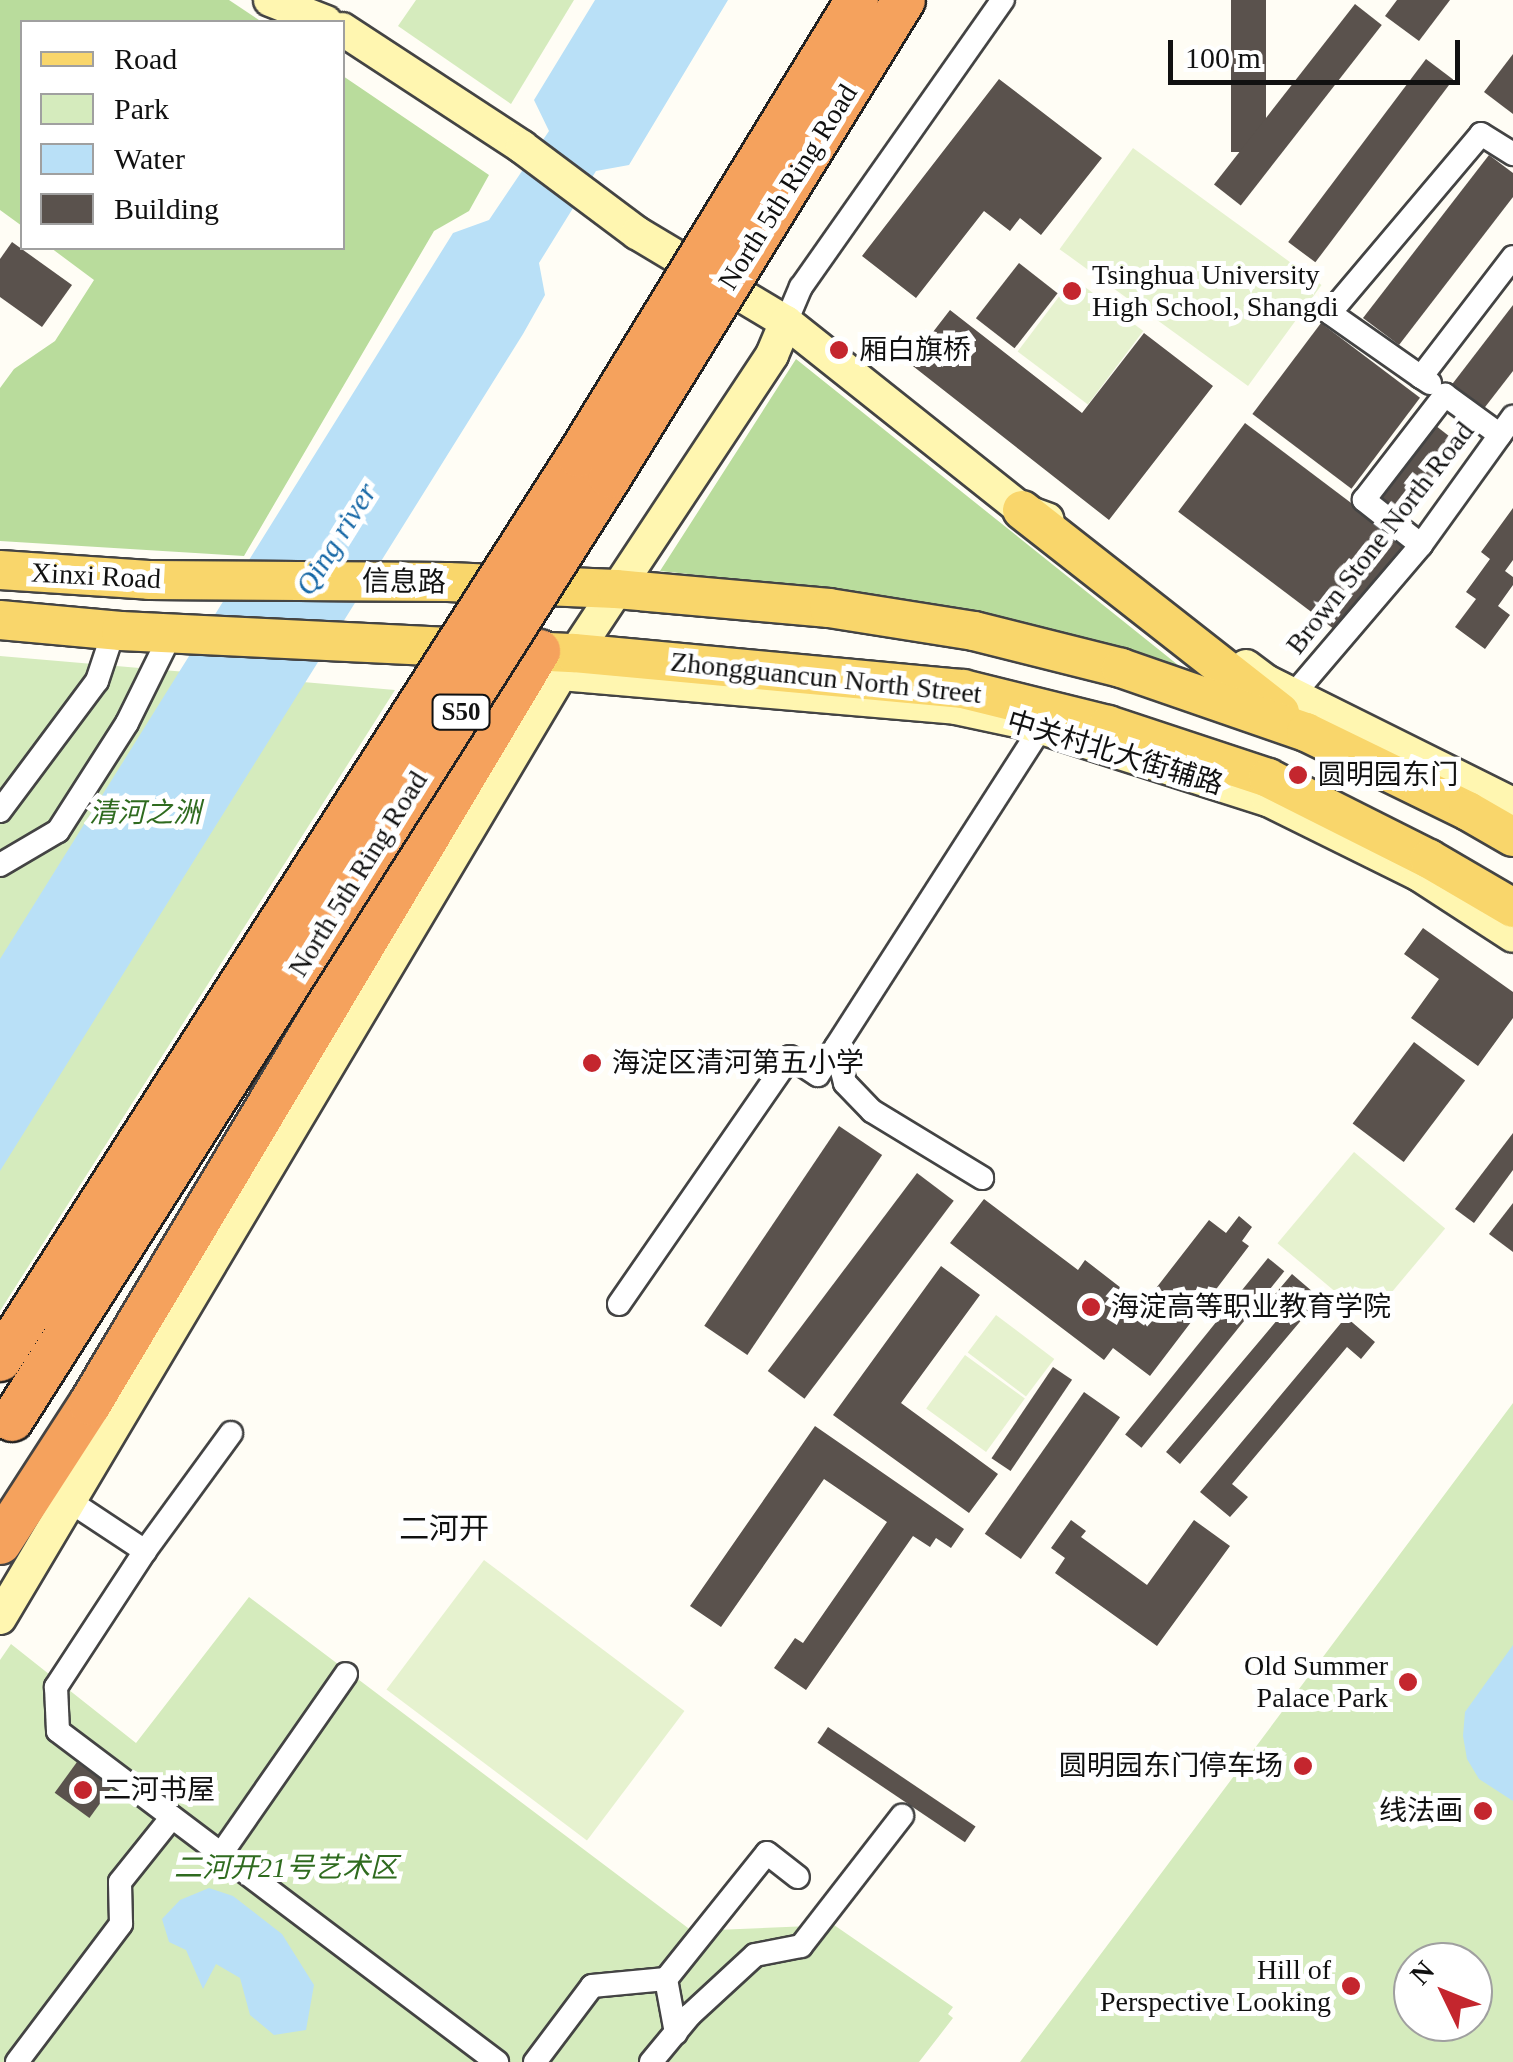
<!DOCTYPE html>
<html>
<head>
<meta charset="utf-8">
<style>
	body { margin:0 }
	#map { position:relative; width:1513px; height:2062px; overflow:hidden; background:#fffdf5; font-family:"Times New Roman","Noto Sans SC",serif }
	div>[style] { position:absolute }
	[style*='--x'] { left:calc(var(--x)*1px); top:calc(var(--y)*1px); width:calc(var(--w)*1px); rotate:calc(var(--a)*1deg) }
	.green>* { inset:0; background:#d5ebbd }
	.forest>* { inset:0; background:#b9dc9c }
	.pitch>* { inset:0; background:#e6f2cf; transform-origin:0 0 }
	.water>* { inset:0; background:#b9e0f7 }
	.building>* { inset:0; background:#5a524d; transform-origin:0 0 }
	.roads { filter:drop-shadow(2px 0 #444) drop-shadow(-2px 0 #444) drop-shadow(0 2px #444) drop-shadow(0 -2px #444) }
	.street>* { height:22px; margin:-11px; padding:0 11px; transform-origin:11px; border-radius:11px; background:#fff }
	.secondary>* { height:32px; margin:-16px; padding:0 16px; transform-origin:16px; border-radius:16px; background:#fff6b0 }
	.primary>* { height:38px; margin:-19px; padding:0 19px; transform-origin:19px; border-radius:19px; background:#f9d66b }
	.highway>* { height:42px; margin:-21px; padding:0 21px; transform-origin:21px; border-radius:21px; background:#f5a25d }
	.bridges { filter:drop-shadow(2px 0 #222) drop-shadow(-2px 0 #222) drop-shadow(0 2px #222) drop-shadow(0 -2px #222) }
	.highway-bridge>* { height:42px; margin:-21px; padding:0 21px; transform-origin:21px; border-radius:21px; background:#f5a25d }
	.dots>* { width:28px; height:28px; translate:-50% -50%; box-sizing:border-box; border:5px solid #fff; border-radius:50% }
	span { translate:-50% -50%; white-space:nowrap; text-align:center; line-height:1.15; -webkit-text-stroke:10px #fff; paint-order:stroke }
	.shield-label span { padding:2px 8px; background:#fff; border:2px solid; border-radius:8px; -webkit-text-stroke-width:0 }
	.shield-label { font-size:25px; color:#111; font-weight:700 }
	.street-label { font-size:28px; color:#111 }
	.poi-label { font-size:28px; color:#111 }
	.left { translate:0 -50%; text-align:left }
	.right { translate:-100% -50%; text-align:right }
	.park-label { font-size:28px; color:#2f6b1f; font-style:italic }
	.water-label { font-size:30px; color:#1768a6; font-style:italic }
	.neighbourhood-label { font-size:30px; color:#111 }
	.legend { position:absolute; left:20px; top:20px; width:325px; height:230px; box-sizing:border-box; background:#fff; border:2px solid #a0a0a0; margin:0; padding:12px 18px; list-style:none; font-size:30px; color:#111 }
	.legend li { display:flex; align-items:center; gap:20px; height:50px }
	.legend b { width:50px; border:2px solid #a0a0a0 }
	.north { position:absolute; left:1393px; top:1942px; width:100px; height:100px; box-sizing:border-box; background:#fff; border:2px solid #a0a0a0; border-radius:50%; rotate:313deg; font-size:28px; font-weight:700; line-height:40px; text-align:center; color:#111 }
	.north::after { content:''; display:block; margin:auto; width:35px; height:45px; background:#c4262e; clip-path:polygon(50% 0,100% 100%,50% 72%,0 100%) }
	.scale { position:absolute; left:1168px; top:40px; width:292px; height:45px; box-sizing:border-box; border:5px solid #111; border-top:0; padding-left:12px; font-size:30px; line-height:35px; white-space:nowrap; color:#111; -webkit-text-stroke:8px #fff; paint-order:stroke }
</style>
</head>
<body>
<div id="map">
	<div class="green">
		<div style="clip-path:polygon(416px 0,574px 0,511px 104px,398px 26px)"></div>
		<div style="clip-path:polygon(0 656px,395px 690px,0 1311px)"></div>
		<div style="clip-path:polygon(evenodd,1513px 1403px,1513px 2062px,1020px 2062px,1513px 1403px,1413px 1962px,1473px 1962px,1473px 2022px,1413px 2022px,1413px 1962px)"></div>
		<div style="clip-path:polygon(249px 1597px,692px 1931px,834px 1925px,953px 2007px,948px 2014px,953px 2018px,919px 2062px,0 2062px,0 1660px,11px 1644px,136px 1743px)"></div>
	</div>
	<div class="forest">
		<div style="clip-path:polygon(0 0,229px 0,262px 22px,22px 22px,22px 226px,0 210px)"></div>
		<div style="clip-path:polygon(343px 76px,489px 175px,469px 211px,434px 231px,244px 556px,0 541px,0 388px,14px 369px,55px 341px,94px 280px,51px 248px,342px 248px)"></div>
		<div style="clip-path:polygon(796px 359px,1188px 673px,817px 588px,660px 571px)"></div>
	</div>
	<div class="pitch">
		<div style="left:1133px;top:148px;width:233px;height:125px;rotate:36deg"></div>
		<div style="left:1073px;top:278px;width:88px;height:92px;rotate:37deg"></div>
		<div style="left:1354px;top:1152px;width:119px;height:119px;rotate:40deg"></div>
		<div style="left:996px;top:1315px;width:73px;height:47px;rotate:37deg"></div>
		<div style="left:965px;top:1355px;width:74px;height:66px;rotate:36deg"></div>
		<div style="left:484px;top:1560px;width:251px;height:162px;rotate:37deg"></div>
	</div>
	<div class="water">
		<div style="clip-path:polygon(595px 0,728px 0,629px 165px,596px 171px,539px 263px,545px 295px,523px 334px,0 1171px,0 959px,453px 233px,489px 220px,549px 131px,534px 100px)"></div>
		<div style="clip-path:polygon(1513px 1645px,1513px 1801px,1479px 1779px,1467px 1759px,1463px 1736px,1465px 1712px)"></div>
		<div style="clip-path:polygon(209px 1888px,233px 1896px,282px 1934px,314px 1985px,306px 2030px,274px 2035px,250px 2015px,240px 1978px,216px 1964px,203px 1989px,186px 1950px,169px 1942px,162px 1919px,180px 1900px)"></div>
	</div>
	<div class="building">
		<div style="left:1231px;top:0;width:35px;height:152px"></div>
		<div style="clip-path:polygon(1397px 0,1450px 0,1419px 41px,1385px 16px)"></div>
		<div style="left:1355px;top:4px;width:34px;height:229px;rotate:38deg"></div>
		<div style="clip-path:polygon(1513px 54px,1513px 114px,1484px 92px)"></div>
		<div style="left:1426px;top:59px;width:34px;height:229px;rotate:37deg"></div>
		<div style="clip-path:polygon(999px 79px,1102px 158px,1041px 235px,1020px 218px,1010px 231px,984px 211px,916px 298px,862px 256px)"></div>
		<div style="clip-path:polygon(1489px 155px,1513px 173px,1513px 197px,1399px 345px,1363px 318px)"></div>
		<div style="clip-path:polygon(12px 242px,72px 285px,42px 327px,0 297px,0 259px)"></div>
		<div style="left:1019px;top:263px;width:49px;height:70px;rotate:38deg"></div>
		<div style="clip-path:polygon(1513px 305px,1513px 371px,1482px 411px,1450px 387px)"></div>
		<div style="clip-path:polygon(950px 310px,1082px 413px,1144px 333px,1213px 386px,1109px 520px,909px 363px)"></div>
		<div style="left:1321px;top:323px;width:124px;height:114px;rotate:37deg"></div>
		<div style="left:1431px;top:422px;width:39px;height:99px;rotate:38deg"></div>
		<div style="left:1245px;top:423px;width:202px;height:111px;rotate:37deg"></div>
		<div style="clip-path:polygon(1513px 508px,1513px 560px,1505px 571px,1513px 577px,1513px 585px,1498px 606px,1510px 615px,1485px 649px,1455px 627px,1476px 599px,1466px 592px,1490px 559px,1481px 552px)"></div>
		<div style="clip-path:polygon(1423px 928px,1513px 992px,1513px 1018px,1478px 1066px,1411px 1018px,1439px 979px,1404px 954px)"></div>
		<div style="left:1414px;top:1042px;width:64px;height:102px;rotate:37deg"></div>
		<div style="left:839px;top:1126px;width:52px;height:241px;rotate:34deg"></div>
		<div style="clip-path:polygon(1513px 1133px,1513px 1170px,1474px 1223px,1455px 1209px)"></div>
		<div style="left:917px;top:1173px;width:46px;height:248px;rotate:37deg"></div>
		<div style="clip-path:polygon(984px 1199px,1078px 1270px,1085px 1260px,1143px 1305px,1209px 1220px,1226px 1233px,1239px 1216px,1252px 1227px,1242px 1241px,1249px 1246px,1150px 1376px,1113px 1348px,1104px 1360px,950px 1243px)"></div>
		<div style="clip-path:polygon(1513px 1203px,1513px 1252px,1489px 1234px)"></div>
		<div style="left:1268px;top:1258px;width:21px;height:227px;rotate:39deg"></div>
		<div style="clip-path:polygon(941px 1266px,980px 1295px,901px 1403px,998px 1474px,969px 1513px,833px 1415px)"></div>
		<div style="clip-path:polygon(1292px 1274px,1320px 1298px,1180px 1464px,1166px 1452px,1284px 1312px,1270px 1300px)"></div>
		<div style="clip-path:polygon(1346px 1317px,1375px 1342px,1361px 1359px,1347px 1347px,1232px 1484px,1248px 1497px,1230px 1517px,1200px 1492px)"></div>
		<div style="left:1053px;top:1367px;width:23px;height:110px;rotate:34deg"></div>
		<div style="left:1084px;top:1392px;width:44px;height:173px;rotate:35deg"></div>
		<div style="clip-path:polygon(815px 1426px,964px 1529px,951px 1548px,936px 1538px,930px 1547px,913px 1536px,806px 1690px,774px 1668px,795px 1638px,803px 1643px,887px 1522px,824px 1479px,721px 1627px,690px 1606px)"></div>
		<div style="clip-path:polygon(1071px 1520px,1086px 1531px,1081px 1537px,1147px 1585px,1194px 1520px,1230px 1546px,1157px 1646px,1055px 1573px,1065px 1558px,1051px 1548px)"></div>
		<div style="left:828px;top:1727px;width:178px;height:19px;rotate:34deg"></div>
		<div style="left:77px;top:1762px;width:43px;height:38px;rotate:36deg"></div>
	</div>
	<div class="roads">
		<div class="street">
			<div style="--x:786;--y:322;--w:38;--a:-67"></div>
			<div style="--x:801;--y:287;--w:351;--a:-54.9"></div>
			<div style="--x:1421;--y:377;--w:111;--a:-144.9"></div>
			<div style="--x:1330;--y:313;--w:234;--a:-49.8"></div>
			<div style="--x:1481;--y:134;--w:38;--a:32"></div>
			<div style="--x:1430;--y:383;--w:11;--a:-146"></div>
			<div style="--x:1421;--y:377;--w:151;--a:-52.5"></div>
			<div style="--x:1421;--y:545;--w:73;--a:-141.7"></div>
			<div style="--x:1364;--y:500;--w:133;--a:-52.4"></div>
			<div style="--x:1445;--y:395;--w:68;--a:36"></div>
			<div style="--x:1293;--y:695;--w:197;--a:-49.5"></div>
			<div style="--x:1421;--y:545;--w:158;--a:-54.3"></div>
			<div style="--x:0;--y:811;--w:162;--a:-53.3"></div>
			<div style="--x:97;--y:681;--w:54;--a:-71.6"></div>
			<div style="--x:0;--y:865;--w:67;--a:-30.4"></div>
			<div style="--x:58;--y:831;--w:128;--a:-57.4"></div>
			<div style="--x:127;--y:723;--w:102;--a:-63.7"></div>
			<div style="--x:836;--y:1047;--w:37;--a:76"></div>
			<div style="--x:845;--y:1083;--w:39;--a:46"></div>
			<div style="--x:872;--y:1111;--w:129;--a:31.3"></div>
			<div style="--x:619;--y:1304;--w:300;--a:-55.3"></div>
			<div style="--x:790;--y:1057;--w:33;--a:33"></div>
			<div style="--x:818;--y:1075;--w:413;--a:-57.3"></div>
			<div style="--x:71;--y:1502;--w:89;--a:33.5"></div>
			<div style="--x:145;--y:1551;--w:163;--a:123.2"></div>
			<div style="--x:56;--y:1687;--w:44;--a:87.4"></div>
			<div style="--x:58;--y:1731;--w:550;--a:37.02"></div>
			<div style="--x:145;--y:1551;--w:146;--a:-53.9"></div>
			<div style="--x:221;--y:1854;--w:219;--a:-55.2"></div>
			<div style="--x:676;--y:2033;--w:55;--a:-100.5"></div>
			<div style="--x:666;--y:1979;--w:161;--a:-51.3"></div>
			<div style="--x:767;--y:1853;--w:39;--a:38"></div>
			<div style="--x:17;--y:2062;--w:173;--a:-53"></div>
			<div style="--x:121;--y:1924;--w:42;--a:-91.4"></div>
			<div style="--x:120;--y:1882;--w:83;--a:-51.3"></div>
			<div style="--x:535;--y:2062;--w:95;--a:-53.1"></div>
			<div style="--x:592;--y:1986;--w:74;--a:-5.4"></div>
			<div style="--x:651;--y:2062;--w:61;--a:-50.3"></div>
			<div style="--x:690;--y:2015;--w:88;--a:-42.7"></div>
			<div style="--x:755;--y:1955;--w:47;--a:-11.1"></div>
			<div style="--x:801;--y:1946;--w:165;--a:-52.2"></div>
		</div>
		<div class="secondary">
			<div style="--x:270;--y:0;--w:60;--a:21.4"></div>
			<div style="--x:342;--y:29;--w:215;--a:33.2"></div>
			<div style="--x:522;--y:147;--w:144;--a:36.8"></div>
			<div style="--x:637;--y:233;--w:174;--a:30.9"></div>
			<div style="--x:786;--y:322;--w:302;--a:38.5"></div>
			<div style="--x:1022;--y:510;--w:27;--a:20"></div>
			<div style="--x:1246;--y:666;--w:25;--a:37"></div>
			<div style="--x:1266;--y:681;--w:276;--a:26.5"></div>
			<div style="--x:561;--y:674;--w:396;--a:4.9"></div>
			<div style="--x:956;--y:708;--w:72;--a:12.1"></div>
			<div style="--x:1026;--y:723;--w:254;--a:17.7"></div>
			<div style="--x:1268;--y:800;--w:167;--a:26.3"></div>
			<div style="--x:1418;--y:874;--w:113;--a:33.1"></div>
			<div style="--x:0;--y:1618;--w:1098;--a:-59.28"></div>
			<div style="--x:561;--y:674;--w:382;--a:-56.5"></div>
			<div style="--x:772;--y:355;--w:36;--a:-67"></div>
		</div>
		<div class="primary">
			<div style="--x:1022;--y:510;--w:328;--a:38.1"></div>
			<div style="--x:0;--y:570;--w:149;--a:3.8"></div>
			<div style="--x:149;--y:580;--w:299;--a:0.4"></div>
			<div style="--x:448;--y:582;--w:168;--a:2.4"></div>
			<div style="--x:616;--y:589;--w:214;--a:5.1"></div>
			<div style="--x:829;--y:608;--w:147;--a:9"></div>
			<div style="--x:974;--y:631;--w:152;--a:14.1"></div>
			<div style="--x:1121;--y:668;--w:196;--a:19.1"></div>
			<div style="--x:1306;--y:732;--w:180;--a:26"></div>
			<div style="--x:1468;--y:811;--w:52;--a:30"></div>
			<div style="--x:0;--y:620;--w:121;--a:5.2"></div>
			<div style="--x:121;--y:631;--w:454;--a:2.8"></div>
			<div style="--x:574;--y:653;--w:391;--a:5.3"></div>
			<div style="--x:963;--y:689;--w:149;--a:13.9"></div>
			<div style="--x:1108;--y:725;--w:169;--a:18.3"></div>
			<div style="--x:1268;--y:778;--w:180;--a:26.7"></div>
			<div style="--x:1429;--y:859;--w:97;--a:30.3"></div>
		</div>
		<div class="highway">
			<div style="--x:0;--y:1543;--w:166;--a:-57.1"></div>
			<div style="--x:90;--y:1404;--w:877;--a:-59.19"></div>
		</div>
	</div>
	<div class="bridges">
		<div class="highway-bridge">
			<div style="--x:0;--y:1360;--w:1073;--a:-57.41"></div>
			<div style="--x:578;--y:456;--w:535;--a:-58.54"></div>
			<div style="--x:12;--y:1420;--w:1117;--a:-57.62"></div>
			<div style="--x:610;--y:477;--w:560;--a:-58.35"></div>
		</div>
	</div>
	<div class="dots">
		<div style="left:1072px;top:291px;background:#c4262e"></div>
		<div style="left:839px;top:350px;background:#c4262e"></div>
		<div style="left:1298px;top:775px;background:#c4262e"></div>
		<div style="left:592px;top:1063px;background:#c4262e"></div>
		<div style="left:1091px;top:1307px;background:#c4262e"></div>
		<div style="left:1408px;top:1682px;background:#c4262e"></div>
		<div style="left:1303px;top:1766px;background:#c4262e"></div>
		<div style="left:83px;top:1790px;background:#c4262e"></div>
		<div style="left:1483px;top:1811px;background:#c4262e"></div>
		<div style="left:1351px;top:1986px;background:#c4262e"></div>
	</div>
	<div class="shield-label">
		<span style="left:461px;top:712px">S50</span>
	</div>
	<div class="street-label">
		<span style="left:788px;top:187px;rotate:-58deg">North 5th Ring Road</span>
		<span style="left:1380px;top:538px;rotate:-52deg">Brown Stone North Road</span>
		<span style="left:96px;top:576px;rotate:3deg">Xinxi Road</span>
		<span style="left:404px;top:582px;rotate:1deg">信息路</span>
		<span style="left:826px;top:678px;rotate:6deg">Zhongguancun North Street</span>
		<span style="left:1115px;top:753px;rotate:17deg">中关村北大街辅路</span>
		<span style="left:358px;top:874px;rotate:-58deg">North 5th Ring Road</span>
	</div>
	<div class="poi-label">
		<span class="left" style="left:1092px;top:291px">Tsinghua University<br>High School, Shangdi</span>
		<span class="left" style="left:859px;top:350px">厢白旗桥</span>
		<span class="left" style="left:1318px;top:775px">圆明园东门</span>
		<span class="left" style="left:612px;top:1063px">海淀区清河第五小学</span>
		<span class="left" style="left:1111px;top:1307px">海淀高等职业教育学院</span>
		<span class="right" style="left:1388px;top:1682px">Old Summer<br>Palace Park</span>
		<span class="right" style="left:1283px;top:1766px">圆明园东门停车场</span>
		<span class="left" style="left:103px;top:1790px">二河书屋</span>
		<span class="right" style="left:1463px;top:1811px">线法画</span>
		<span class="right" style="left:1331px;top:1986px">Hill of<br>Perspective Looking</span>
	</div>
	<div class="park-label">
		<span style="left:145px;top:813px">清河之洲</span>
		<span style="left:286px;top:1868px">二河开21号艺术区</span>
	</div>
	<div class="water-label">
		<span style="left:336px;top:539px;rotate:-58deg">Qing river</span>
	</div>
	<div class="neighbourhood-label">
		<span style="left:444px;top:1529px">二河开</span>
	</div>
	<ul class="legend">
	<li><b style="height:12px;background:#f9d66b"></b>Road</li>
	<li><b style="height:28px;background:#d5ebbd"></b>Park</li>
	<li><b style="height:28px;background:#b9e0f7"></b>Water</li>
	<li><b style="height:28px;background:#5a524d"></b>Building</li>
	</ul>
	<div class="north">N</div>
	<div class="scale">100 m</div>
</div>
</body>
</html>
